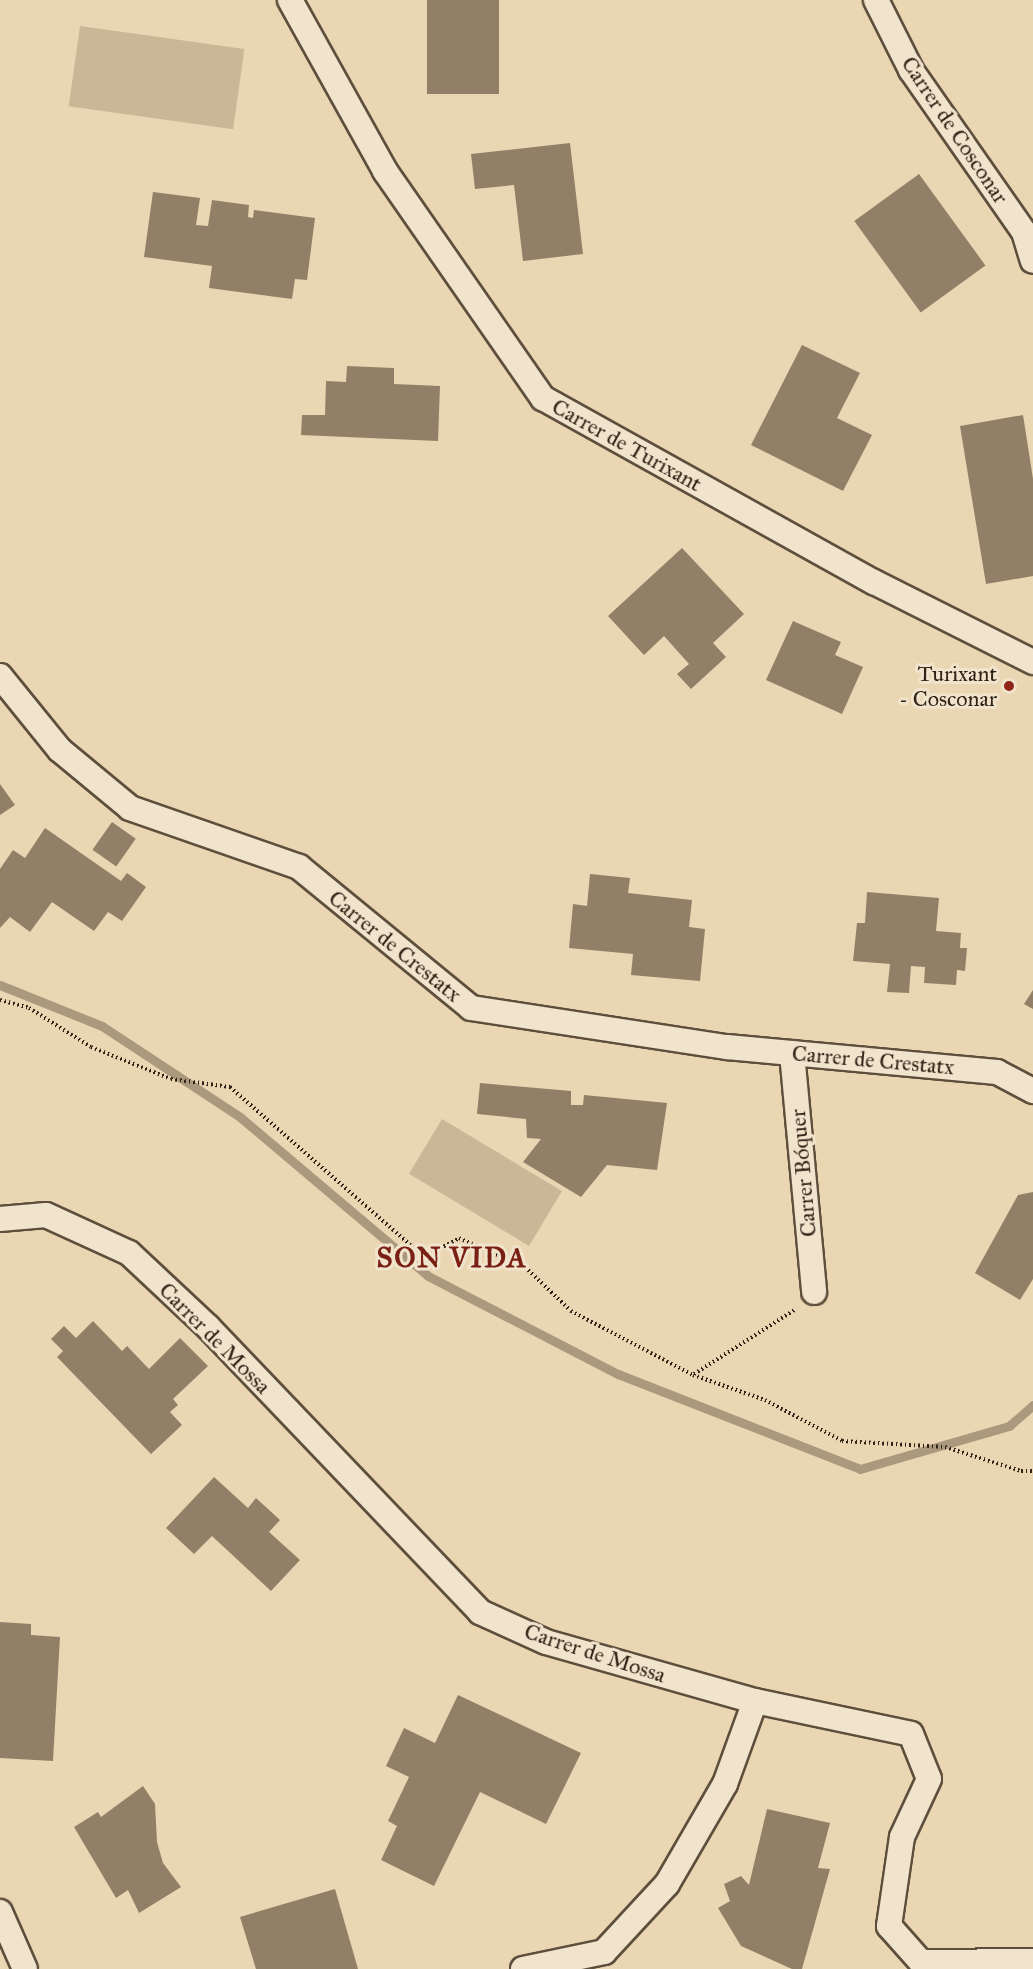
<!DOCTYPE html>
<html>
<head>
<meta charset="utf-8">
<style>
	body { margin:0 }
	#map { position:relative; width:1033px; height:1969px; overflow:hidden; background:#ead6b2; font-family:"IM FELL Great Primer",serif }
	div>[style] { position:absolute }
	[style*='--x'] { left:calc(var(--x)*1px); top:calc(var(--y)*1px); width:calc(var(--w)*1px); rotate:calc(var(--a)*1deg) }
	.green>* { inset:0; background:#cab797; transform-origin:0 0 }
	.stream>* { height:9px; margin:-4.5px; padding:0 4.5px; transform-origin:4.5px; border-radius:4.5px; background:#ab997d }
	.building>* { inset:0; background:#918067; transform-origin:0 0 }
	.path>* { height:4px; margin-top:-2px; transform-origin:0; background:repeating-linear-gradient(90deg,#302216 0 1.5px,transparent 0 4.5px) }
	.roads { filter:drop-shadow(2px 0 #5e4f3d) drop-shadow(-2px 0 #5e4f3d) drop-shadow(0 2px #5e4f3d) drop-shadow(0 -2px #5e4f3d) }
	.minor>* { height:24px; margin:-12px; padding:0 12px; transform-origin:12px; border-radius:12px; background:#f1e4cd }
	.dots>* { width:16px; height:16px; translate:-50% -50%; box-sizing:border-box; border:3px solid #f1e4cd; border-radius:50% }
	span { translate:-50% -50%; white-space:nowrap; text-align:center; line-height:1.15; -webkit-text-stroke:6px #f1e4cd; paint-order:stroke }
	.street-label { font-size:22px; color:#302216 }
	.poi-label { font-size:22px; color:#302216 }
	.right { translate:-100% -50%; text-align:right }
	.district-label { font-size:28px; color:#7a1f14; font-weight:700; letter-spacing:1.5px }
</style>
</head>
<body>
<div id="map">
	<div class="green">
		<div style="left:80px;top:26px;width:166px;height:81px;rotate:8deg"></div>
		<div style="left:442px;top:1119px;width:140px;height:64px;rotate:31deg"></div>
	</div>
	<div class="stream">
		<div style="--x:0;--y:985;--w:110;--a:21.9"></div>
		<div style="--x:102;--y:1026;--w:165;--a:33.4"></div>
		<div style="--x:240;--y:1117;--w:246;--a:40.2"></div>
		<div style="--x:428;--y:1276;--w:214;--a:27.3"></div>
		<div style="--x:618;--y:1374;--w:260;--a:21.4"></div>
		<div style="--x:860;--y:1469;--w:155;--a:-16.1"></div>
		<div style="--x:1009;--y:1426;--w:32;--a:-41"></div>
	</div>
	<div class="building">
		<div style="left:427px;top:0;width:72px;height:94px"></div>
		<div style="clip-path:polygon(570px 143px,583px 254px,523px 261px,514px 185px,475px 189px,471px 154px)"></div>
		<div style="left:919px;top:174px;width:113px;height:80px;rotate:54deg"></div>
		<div style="clip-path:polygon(153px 192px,200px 198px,196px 225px,208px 226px,212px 200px,249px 205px,248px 217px,253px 218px,254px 210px,315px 218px,307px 280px,295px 279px,292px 299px,209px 288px,212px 266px,144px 257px)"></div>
		<div style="clip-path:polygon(802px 345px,860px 373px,837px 418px,872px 435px,843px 491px,751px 445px)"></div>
		<div style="clip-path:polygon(347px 366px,394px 368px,394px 384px,440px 386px,438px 441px,301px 435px,302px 415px,325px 415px,326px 381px,346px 382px)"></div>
		<div style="clip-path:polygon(1023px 415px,1033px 479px,1033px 576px,986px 584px,960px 426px)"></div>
		<div style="clip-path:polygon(682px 548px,744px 614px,713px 643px,726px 657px,691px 689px,677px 674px,689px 664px,664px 636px,644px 655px,608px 616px)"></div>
		<div style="clip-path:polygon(793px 621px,841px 642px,835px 655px,863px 667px,842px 714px,766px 680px)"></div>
		<div style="clip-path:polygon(0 784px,15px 805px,0 815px)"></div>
		<div style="left:112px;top:822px;width:29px;height:34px;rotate:35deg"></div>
		<div style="clip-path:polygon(45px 828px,121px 881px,127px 873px,146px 887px,122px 921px,108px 912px,94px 931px,52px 902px,30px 932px,10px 917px,0 928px,0 869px,13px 850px,25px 858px)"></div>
		<div style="clip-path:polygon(590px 874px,630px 878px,628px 893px,692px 900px,689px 927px,705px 929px,700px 981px,631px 975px,633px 954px,569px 948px,573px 904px,587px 906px)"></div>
		<div style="clip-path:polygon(867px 892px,939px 898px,936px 931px,961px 933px,960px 948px,967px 948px,965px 971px,957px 970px,956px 985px,924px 983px,925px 967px,911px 966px,909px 993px,887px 992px,890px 964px,853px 961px,857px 923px,865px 923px)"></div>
		<div style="clip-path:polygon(1033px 990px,1033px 1009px,1024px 1004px)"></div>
		<div style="clip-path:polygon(480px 1083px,571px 1091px,571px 1105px,583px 1105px,584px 1095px,667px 1103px,657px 1170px,607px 1165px,581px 1197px,523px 1162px,541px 1139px,527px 1138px,526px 1119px,477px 1114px)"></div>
		<div style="clip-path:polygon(1033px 1192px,1033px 1279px,1020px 1300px,975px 1273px,1018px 1195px)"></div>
		<div style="clip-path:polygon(93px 1321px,122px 1351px,127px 1346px,149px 1369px,180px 1338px,208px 1366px,173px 1399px,178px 1405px,170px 1412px,182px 1425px,151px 1454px,57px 1357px,63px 1351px,51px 1339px,64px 1326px,76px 1338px)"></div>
		<div style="clip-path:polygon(214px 1477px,248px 1508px,256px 1498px,280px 1520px,269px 1532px,300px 1560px,271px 1591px,212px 1536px,194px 1554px,166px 1528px)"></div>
		<div style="clip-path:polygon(0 1622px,31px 1624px,31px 1635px,60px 1637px,53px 1761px,0 1758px)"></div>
		<div style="clip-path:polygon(458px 1695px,581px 1753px,546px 1824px,480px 1792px,434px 1886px,381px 1860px,397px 1826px,388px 1821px,409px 1777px,386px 1766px,404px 1728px,435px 1743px)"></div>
		<div style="clip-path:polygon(143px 1786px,155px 1804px,157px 1842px,163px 1863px,181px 1887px,139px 1913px,128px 1890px,116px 1898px,74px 1827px,98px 1812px,101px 1817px)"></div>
		<div style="clip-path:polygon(767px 1809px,830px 1823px,818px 1868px,830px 1869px,802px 1969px,792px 1969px,741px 1946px,718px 1908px,730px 1901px,724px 1884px,741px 1876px,749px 1885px)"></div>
		<div style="clip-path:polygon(335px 1889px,358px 1969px,256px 1969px,240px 1917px)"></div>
	</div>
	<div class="path">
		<div style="--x:0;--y:1000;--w:30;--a:15"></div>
		<div style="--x:29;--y:1008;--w:73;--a:32.2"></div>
		<div style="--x:91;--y:1047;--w:86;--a:21.8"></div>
		<div style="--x:171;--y:1079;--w:60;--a:7.7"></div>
		<div style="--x:230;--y:1087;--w:258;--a:41.2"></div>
		<div style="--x:424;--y:1257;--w:40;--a:-28"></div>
		<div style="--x:459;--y:1238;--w:72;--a:23.7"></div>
		<div style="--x:525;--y:1267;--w:64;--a:43.7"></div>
		<div style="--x:571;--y:1311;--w:138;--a:27.7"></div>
		<div style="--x:693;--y:1375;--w:76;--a:19.1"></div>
		<div style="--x:765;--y:1400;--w:87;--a:28"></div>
		<div style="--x:842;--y:1441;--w:103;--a:3.3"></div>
		<div style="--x:945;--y:1447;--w:80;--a:17.5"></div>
		<div style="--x:1021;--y:1471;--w:12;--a:0"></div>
		<div style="--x:694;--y:1374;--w:121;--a:-32.5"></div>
	</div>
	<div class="roads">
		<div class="minor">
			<div style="--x:290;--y:0;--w:196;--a:60.9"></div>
			<div style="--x:385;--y:171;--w:277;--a:55.2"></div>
			<div style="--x:543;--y:398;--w:379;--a:29.1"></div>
			<div style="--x:874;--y:582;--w:178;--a:26.7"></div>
			<div style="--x:876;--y:0;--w:78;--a:63.4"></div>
			<div style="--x:911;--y:70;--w:198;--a:55.1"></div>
			<div style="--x:1024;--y:232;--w:30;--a:73"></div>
			<div style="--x:0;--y:676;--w:95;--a:51"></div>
			<div style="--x:60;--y:750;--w:91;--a:39.6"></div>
			<div style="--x:130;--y:808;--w:179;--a:19.2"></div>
			<div style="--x:299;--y:867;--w:222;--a:39.3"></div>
			<div style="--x:471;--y:1008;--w:259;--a:8.7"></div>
			<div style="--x:727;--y:1047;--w:271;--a:5.3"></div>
			<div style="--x:997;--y:1072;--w:41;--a:27.8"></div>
			<div style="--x:792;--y:1053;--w:240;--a:84.7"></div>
			<div style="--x:0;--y:1219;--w:46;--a:-5"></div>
			<div style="--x:46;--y:1215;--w:91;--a:24.6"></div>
			<div style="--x:129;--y:1253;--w:108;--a:43.1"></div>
			<div style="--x:208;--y:1327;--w:394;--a:46.3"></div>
			<div style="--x:480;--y:1612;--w:72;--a:24.4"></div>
			<div style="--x:546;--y:1642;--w:217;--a:15.8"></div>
			<div style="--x:755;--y:1701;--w:159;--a:11.9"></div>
			<div style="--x:911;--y:1734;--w:48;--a:68.2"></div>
			<div style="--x:929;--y:1779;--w:64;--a:115"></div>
			<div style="--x:902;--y:1837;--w:90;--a:98.3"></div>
			<div style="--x:889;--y:1926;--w:48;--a:48.4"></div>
			<div style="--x:921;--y:1962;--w:112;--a:-0.5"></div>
			<div style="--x:0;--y:1912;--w:62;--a:66.3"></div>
			<div style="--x:523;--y:1969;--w:83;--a:-11.9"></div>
			<div style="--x:604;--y:1952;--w:93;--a:-47.2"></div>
			<div style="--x:667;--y:1884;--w:116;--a:-59.9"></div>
			<div style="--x:725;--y:1784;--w:88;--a:-70.1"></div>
		</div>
	</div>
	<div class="dots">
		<div style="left:1009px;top:686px;background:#8f2418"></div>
	</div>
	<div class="street-label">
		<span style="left:955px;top:130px;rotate:56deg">Carrer de Cosconar</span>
		<span style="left:627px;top:445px;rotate:29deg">Carrer de Turixant</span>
		<span style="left:395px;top:946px;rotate:39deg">Carrer de Crestatx</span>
		<span style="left:873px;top:1060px;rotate:5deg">Carrer de Crestatx</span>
		<span style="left:803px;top:1173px;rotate:-95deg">Carrer Bóquer</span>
		<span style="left:215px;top:1338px;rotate:45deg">Carrer de Mossa</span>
		<span style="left:595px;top:1653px;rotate:18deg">Carrer de Mossa</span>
	</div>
	<div class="poi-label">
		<span class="right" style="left:997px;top:686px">Turixant<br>- Cosconar</span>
	</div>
	<div class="district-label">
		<span style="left:452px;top:1258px">SON VIDA</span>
	</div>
</div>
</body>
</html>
